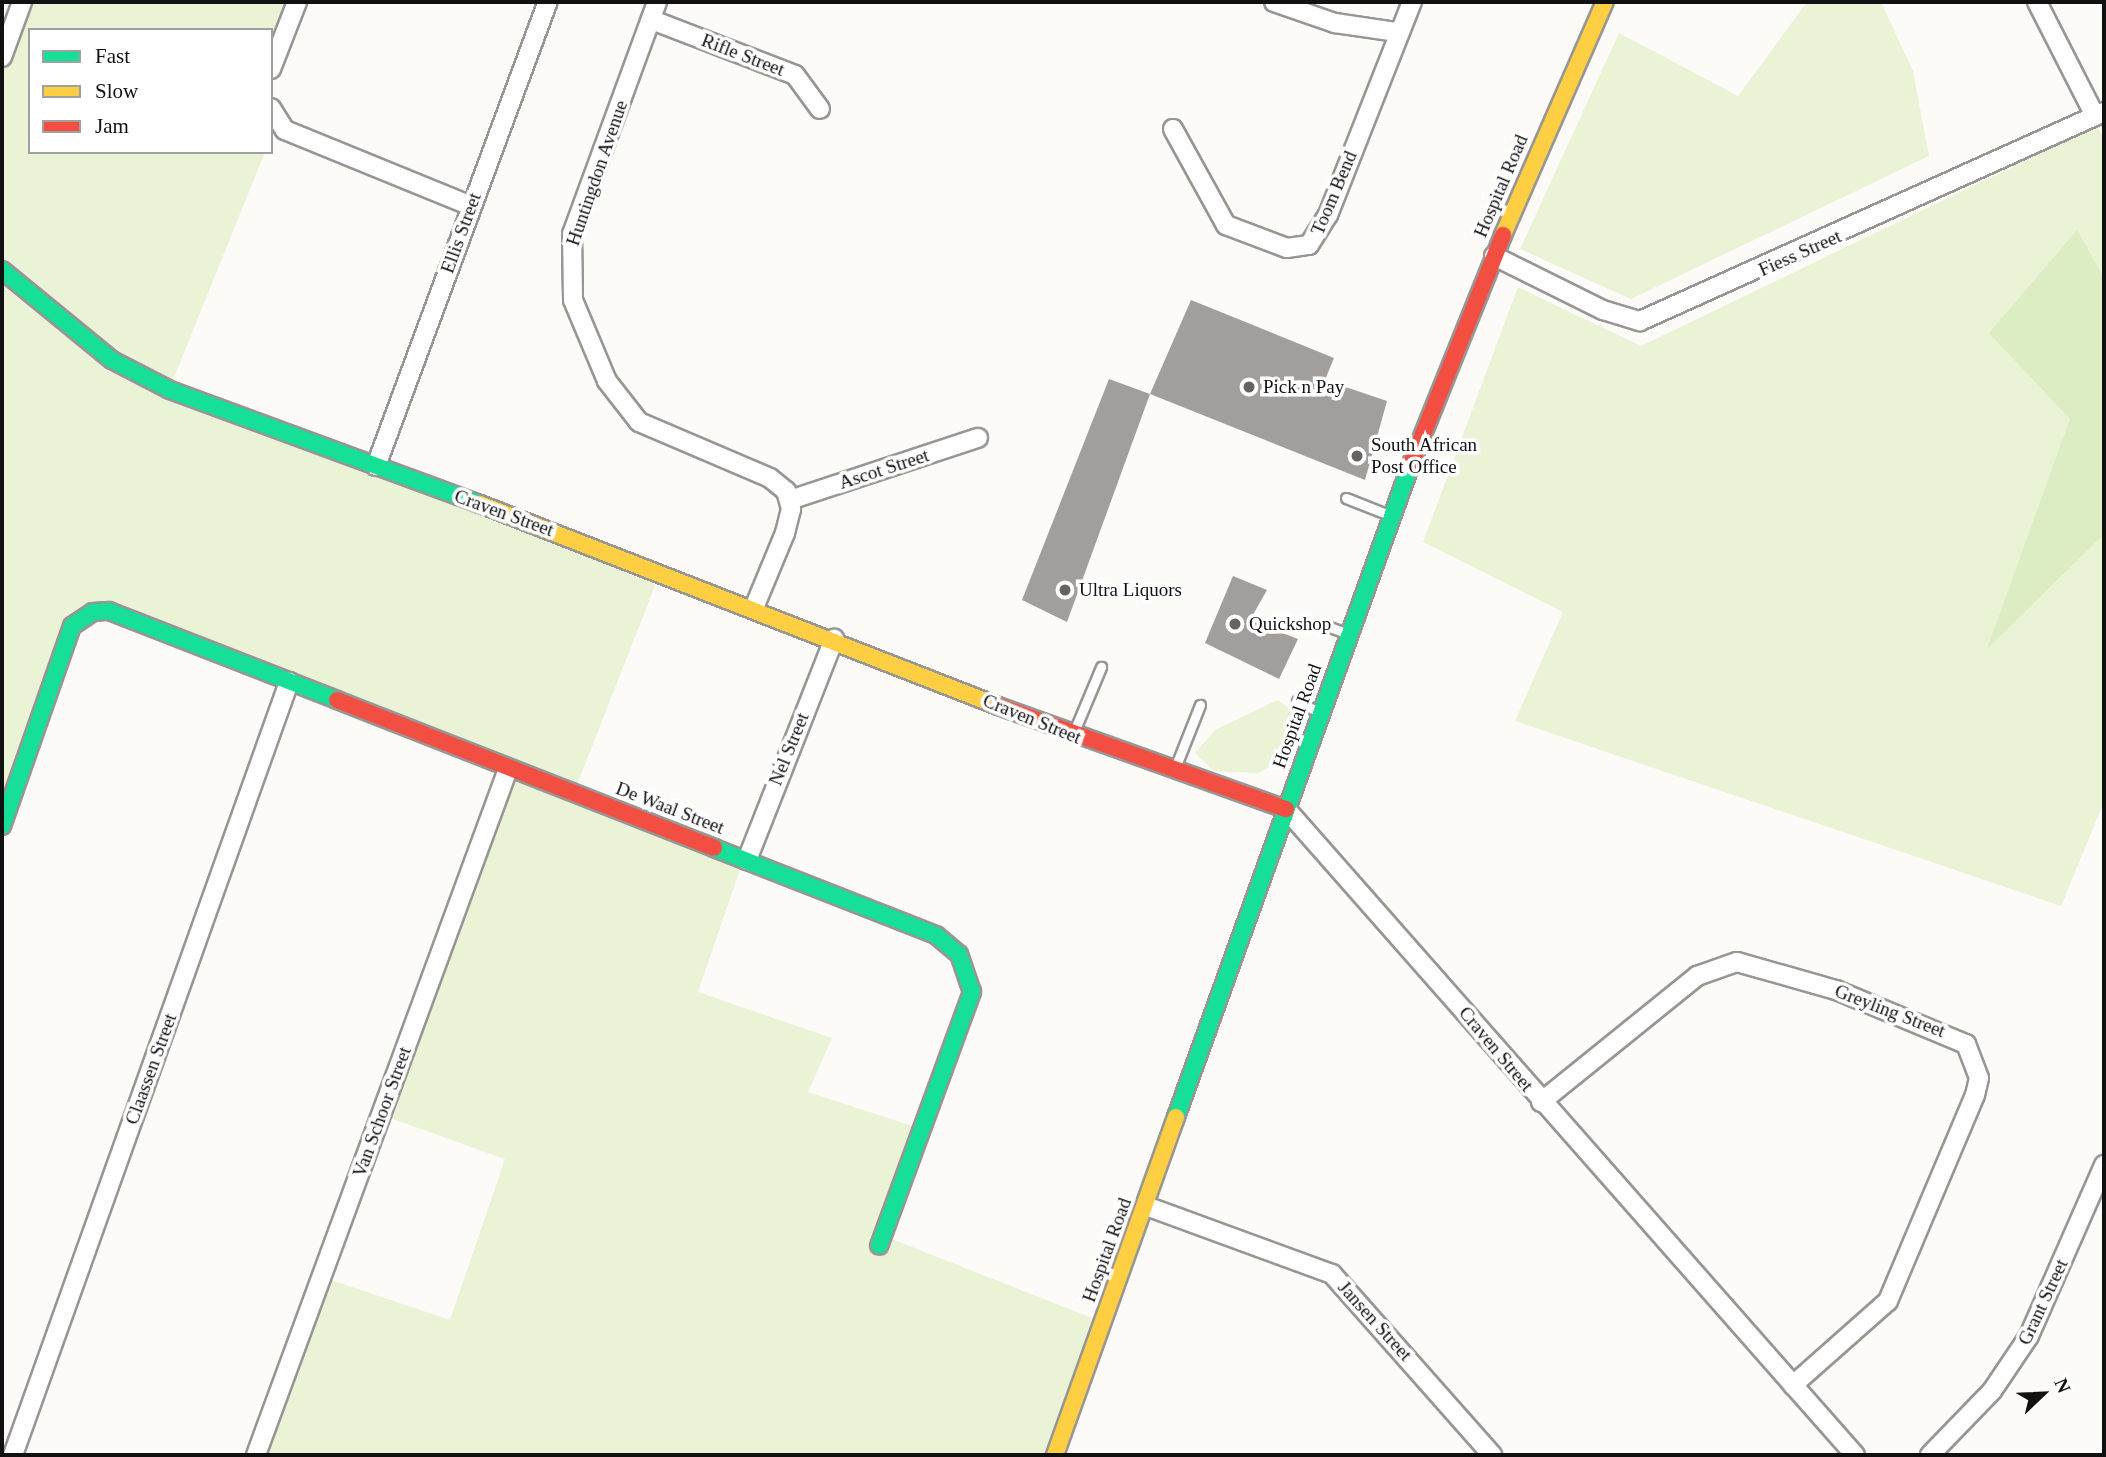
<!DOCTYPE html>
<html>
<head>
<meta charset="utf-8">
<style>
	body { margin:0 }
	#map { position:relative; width:2106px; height:1457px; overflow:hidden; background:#fdfbf7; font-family:"Times New Roman",serif }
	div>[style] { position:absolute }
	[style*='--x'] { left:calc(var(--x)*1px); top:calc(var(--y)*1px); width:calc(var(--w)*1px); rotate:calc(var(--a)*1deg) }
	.green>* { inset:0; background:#eaf3d6 }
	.forest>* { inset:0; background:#dcecc3 }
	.building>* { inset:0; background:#a19e9c }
	.roads { filter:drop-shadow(2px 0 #979695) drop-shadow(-2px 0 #979695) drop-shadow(0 2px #979695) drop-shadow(0 -2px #979695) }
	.lane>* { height:9px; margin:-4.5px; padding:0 4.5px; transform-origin:4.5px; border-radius:4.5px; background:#fffefe }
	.street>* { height:18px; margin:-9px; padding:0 9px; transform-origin:9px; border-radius:9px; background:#fffefe }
	.fast>* { height:16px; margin:-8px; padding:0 8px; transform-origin:8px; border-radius:8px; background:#16e098 }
	.slow>* { height:16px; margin:-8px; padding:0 8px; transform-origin:8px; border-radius:8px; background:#ffcf43 }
	.jam>* { height:16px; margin:-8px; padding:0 8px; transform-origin:8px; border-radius:8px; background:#f24e42 }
	.dots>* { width:19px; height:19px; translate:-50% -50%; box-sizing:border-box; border:4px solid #fff; border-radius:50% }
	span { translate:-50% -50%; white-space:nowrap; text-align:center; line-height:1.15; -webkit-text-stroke:7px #fff; paint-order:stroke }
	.street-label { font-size:19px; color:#111 }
	.poi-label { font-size:19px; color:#111 }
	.left { translate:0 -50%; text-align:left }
	.frame { position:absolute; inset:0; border:4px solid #111; pointer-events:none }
	.legend { position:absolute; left:28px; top:28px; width:245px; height:126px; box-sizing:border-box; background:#fff; border:2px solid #a0a0a0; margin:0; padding:9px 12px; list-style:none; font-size:21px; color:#111 }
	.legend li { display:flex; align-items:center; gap:14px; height:35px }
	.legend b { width:35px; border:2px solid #a0a0a0 }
	.north { position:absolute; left:2008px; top:1359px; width:70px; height:70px; -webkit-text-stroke:5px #fff; paint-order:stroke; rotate:67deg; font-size:19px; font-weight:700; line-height:28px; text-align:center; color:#111 }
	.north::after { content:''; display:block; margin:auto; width:24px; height:32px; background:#111; clip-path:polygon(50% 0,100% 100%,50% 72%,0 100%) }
</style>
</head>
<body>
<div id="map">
	<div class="green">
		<div style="clip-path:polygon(20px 2px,291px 2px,271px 57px,271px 30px,30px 30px,30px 152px,265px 152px,173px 380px,662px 568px,575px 790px,745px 855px,698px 992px,832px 1038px,808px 1092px,919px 1128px,884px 1236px,1102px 1322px,1054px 1455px,249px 1455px,316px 1275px,450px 1320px,505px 1159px,376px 1113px,506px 763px,109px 609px,68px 625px,2px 809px,2px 52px)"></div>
		<div style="clip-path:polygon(1807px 2px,1881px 2px,1913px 71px,1929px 156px,1631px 299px,1520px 249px,1619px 33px,1738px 96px)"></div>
		<div style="clip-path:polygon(2097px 126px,2104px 139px,2104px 802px,2061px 906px,1515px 721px,1563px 612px,1423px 542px,1518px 287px,1641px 346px)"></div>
		<div style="clip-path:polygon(1278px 700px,1299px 716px,1279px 763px,1258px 773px,1214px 771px,1195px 753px,1215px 730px)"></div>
	</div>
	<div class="forest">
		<div style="clip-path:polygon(2077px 230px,2104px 278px,2104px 534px,1987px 649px,2070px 419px,1989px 333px)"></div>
	</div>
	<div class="building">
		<div style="clip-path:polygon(1191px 300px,1334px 358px,1325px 380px,1387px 401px,1365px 480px,1150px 394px)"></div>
		<div style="clip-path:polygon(1109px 379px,1150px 394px,1067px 622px,1022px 600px)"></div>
		<div style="clip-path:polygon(1233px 576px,1267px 590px,1250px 620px,1298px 639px,1279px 679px,1205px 643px)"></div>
	</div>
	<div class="roads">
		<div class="lane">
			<div style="--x:1346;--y:498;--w:46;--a:21.6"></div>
			<div style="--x:1324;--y:625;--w:23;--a:20"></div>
			<div style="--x:1297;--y:701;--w:22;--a:27"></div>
			<div style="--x:1073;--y:734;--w:73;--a:-67.3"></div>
			<div style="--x:1175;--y:768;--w:68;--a:-68.4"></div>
		</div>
		<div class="street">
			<div style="--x:657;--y:2;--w:247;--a:110.1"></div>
			<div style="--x:572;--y:234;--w:66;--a:89.1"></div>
			<div style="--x:573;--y:300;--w:88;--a:67.2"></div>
			<div style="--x:607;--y:381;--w:52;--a:52"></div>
			<div style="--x:639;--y:422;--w:142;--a:23.1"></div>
			<div style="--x:770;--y:478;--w:21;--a:39"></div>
			<div style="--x:786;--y:491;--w:19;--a:74"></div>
			<div style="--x:791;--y:509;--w:25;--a:104"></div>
			<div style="--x:785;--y:533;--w:81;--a:112.5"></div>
			<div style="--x:1274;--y:2;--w:65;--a:19"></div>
			<div style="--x:1335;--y:23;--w:63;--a:8.3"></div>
			<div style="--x:2037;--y:2;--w:128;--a:63"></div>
			<div style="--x:652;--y:20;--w:153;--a:21"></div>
			<div style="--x:795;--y:75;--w:42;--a:53.7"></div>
			<div style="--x:2;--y:57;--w:59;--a:-70"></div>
			<div style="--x:271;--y:69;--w:72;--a:-68.8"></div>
			<div style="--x:271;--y:108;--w:26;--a:58"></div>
			<div style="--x:285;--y:130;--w:201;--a:22.2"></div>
			<div style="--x:1173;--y:129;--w:110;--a:61.1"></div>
			<div style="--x:1226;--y:225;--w:65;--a:20.7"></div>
			<div style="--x:1287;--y:248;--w:22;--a:-8"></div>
			<div style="--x:1309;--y:245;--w:36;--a:-58"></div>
			<div style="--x:1328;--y:215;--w:229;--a:-68.5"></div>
			<div style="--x:1494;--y:256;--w:122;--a:26.4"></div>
			<div style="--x:1603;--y:310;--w:39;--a:17"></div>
			<div style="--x:1640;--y:321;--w:509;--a:-24.25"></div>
			<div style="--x:376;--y:466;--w:495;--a:-69.7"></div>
			<div style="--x:790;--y:500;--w:198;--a:-18.3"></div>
			<div style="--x:1286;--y:809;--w:861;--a:48.63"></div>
			<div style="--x:747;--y:860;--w:238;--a:-68.5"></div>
			<div style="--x:1541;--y:1102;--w:201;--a:-38.9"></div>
			<div style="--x:1697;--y:976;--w:42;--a:-19.3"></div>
			<div style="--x:1737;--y:962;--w:103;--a:15.8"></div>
			<div style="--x:1836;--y:990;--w:141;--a:22.6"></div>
			<div style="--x:1966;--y:1044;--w:36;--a:69"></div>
			<div style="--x:1979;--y:1078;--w:17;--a:103"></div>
			<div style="--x:1975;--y:1095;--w:224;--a:112.9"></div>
			<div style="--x:1888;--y:1301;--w:127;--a:138.5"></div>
			<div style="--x:1146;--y:1206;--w:198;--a:20.1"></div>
			<div style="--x:1332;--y:1274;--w:242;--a:48.5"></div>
			<div style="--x:13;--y:1455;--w:821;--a:-70.35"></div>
			<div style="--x:256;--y:1455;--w:731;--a:-69.83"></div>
			<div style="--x:1930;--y:1455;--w:89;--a:-45.9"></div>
			<div style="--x:1992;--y:1391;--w:66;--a:-56.1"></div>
			<div style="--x:2029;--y:1336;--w:187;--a:-66.3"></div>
		</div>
		<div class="fast">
			<div style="--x:2;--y:270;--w:142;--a:39.3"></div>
			<div style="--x:112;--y:360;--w:65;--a:27.3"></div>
			<div style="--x:170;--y:390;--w:330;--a:20.2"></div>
			<div style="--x:2;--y:826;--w:212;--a:-70.7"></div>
			<div style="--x:72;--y:626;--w:25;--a:-34"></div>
			<div style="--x:93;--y:612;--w:16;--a:-4"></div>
			<div style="--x:109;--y:611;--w:245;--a:21.3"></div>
			<div style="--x:714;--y:848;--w:238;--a:21.4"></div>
			<div style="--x:936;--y:935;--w:30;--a:40"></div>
			<div style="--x:959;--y:954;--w:40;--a:71.1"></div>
			<div style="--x:972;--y:992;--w:270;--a:110.1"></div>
			<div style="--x:1176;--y:1117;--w:694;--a:-70.21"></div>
		</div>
		<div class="slow">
			<div style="--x:1503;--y:235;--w:254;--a:-66.4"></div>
			<div style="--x:480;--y:504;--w:556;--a:21.3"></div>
			<div style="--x:1055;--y:1455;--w:359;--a:-70.3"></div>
		</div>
		<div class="jam">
			<div style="--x:1411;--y:464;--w:247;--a:-68.1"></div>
			<div style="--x:337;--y:700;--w:405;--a:21.4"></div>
			<div style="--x:998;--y:706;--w:306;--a:19.7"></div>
		</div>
	</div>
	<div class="dots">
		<div style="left:1249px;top:387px;background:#646362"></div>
		<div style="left:1357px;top:456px;background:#646362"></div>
		<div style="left:1065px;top:590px;background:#646362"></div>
		<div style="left:1235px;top:624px;background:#646362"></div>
	</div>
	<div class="street-label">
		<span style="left:743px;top:55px;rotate:21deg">Rifle Street</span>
		<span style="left:597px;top:173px;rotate:-71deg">Huntingdon Avenue</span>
		<span style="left:1501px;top:186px;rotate:-67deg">Hospital Road</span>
		<span style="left:1334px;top:193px;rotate:-67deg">Toom Bend</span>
		<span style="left:461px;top:233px;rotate:-70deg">Ellis Street</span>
		<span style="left:1800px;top:253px;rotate:-24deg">Fiess Street</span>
		<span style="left:884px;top:469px;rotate:-18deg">Ascot Street</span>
		<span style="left:504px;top:513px;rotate:20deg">Craven Street</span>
		<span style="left:1297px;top:716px;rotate:-70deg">Hospital Road</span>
		<span style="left:1032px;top:719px;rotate:22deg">Craven Street</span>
		<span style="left:789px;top:749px;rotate:-68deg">Nel Street</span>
		<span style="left:670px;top:808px;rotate:21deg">De Waal Street</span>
		<span style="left:1890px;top:1011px;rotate:21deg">Greyling Street</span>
		<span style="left:1496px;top:1049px;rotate:50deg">Craven Street</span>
		<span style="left:151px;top:1069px;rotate:-70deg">Claassen Street</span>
		<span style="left:382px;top:1112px;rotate:-70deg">Van Schoor Street</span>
		<span style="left:1107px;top:1250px;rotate:-70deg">Hospital Road</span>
		<span style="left:2043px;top:1302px;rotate:-65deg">Grant Street</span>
		<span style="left:1375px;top:1321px;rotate:48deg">Jansen Street</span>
	</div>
	<div class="poi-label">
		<span class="left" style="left:1263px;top:387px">Pick n Pay</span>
		<span class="left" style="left:1371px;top:456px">South African<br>Post Office</span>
		<span class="left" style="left:1079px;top:590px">Ultra Liquors</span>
		<span class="left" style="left:1249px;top:624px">Quickshop</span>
	</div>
	<div class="frame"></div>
	<ul class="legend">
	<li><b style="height:9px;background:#16e098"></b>Fast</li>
	<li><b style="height:9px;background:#ffcf43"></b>Slow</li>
	<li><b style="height:9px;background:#f24e42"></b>Jam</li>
	</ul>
	<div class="north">N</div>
</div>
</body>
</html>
